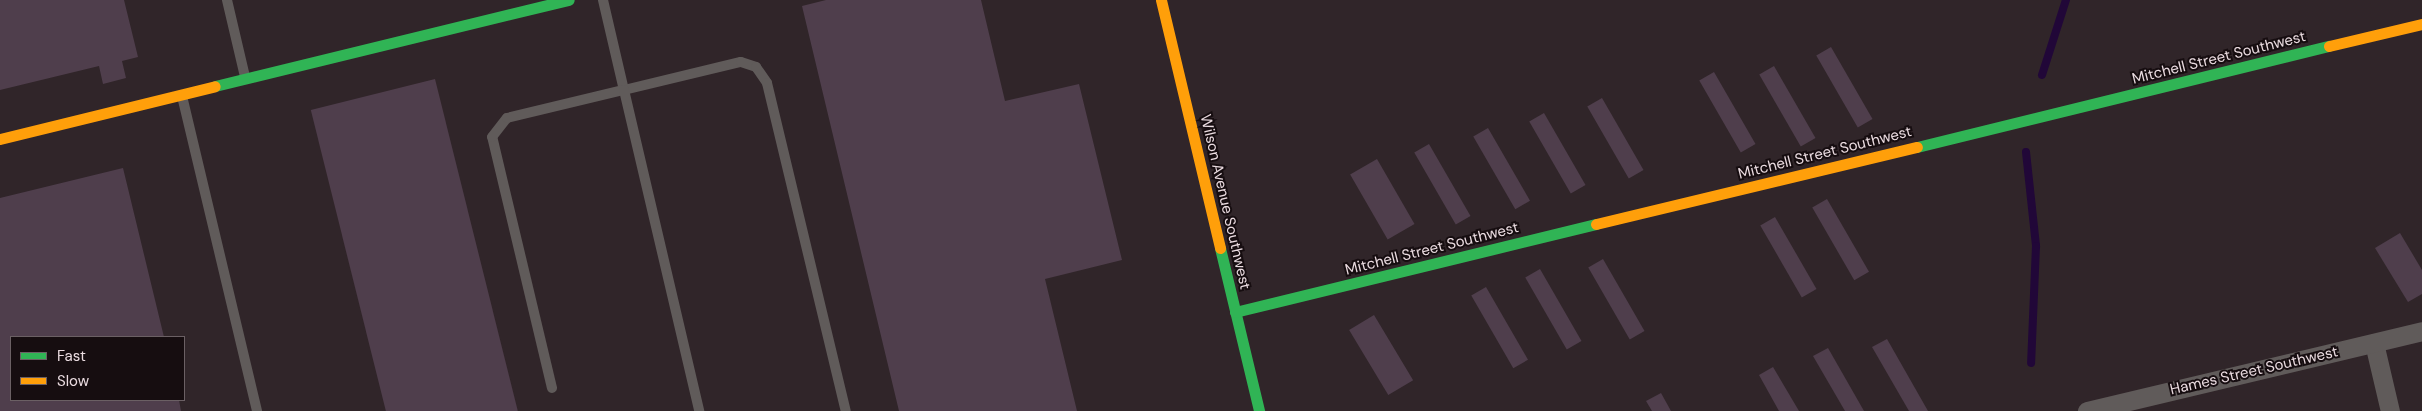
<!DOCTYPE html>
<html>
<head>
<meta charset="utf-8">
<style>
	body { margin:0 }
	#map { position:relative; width:2422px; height:411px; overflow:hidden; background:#302529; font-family:"DM Sans",sans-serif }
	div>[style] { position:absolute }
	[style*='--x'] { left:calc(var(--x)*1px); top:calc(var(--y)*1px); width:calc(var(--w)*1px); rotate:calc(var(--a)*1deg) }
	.stream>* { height:8px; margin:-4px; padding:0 4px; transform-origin:4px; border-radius:4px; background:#210738 }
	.building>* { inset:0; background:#4f3e4c; transform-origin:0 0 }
	.lane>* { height:10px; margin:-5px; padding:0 5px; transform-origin:5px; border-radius:5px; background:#605b5a }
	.street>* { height:19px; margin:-9.5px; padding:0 9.5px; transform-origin:9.5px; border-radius:9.5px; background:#605b5a }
	.fast>* { height:11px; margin:-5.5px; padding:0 5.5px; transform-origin:5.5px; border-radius:5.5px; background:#30b455 }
	.slow>* { height:11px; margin:-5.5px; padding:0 5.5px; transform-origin:5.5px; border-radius:5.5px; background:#ff9f0a }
	span { translate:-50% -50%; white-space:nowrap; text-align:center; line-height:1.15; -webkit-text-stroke:4px #160d10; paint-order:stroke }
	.street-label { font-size:15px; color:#ebdce1 }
	.legend { position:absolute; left:10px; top:336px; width:175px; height:65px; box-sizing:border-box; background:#160d10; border:1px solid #6b6064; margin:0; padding:6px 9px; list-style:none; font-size:15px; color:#ebdce1 }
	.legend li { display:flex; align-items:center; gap:10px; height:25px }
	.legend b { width:25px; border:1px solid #6b6064 }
</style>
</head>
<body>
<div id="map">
	<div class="stream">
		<div style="--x:2042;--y:75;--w:79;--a:-72.3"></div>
		<div style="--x:2026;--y:152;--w:95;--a:83.9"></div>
		<div style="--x:2036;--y:246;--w:117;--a:92.4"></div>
	</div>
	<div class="building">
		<div style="clip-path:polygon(0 0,124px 0,138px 57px,122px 61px,126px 78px,103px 84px,99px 66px,0 90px)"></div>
		<div style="clip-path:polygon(826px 0,981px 0,1005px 101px,1079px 84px,1122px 260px,1045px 279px,1077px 411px,899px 411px,802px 6px)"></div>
		<div style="left:1831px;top:47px;width:83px;height:17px;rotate:60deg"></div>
		<div style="left:1774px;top:66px;width:83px;height:17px;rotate:60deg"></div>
		<div style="left:1714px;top:72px;width:83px;height:17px;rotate:60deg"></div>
		<div style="left:435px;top:79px;width:342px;height:128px;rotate:76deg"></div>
		<div style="left:1602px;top:98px;width:83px;height:17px;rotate:60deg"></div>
		<div style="left:1544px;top:113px;width:83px;height:17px;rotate:60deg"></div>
		<div style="left:1488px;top:128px;width:84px;height:17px;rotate:60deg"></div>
		<div style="left:1429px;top:144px;width:83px;height:17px;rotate:60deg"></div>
		<div style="left:1377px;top:159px;width:75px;height:31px;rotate:60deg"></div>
		<div style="clip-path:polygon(123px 168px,164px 337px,11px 337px,11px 400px,179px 400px,181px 411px,0 411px,0 198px)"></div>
		<div style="left:1827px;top:199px;width:84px;height:17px;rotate:60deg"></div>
		<div style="left:1775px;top:217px;width:83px;height:17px;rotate:60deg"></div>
		<div style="clip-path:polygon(2400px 233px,2422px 270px,2422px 294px,2408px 302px,2375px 248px)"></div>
		<div style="left:1603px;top:259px;width:83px;height:17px;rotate:60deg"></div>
		<div style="left:1540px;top:269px;width:83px;height:17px;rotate:60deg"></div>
		<div style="left:1486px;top:287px;width:84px;height:17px;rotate:60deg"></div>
		<div style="left:1374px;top:315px;width:76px;height:29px;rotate:59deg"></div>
		<div style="clip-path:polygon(1887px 339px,1928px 411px,1909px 411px,1872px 347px)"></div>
		<div style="clip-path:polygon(1828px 348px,1864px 411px,1845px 411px,1813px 356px)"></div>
		<div style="clip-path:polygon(1773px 367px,1799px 411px,1779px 411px,1759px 375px)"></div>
		<div style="clip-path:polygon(1661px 393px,1671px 411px,1652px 411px,1646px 401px)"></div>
	</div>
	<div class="lane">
		<div style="--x:227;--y:0;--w:79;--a:76.8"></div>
		<div style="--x:603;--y:0;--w:92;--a:76.9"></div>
		<div style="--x:624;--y:90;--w:120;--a:-13.5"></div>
		<div style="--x:741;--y:62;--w:16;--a:18"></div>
		<div style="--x:756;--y:67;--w:19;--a:55"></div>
		<div style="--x:767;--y:83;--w:337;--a:76.5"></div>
		<div style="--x:182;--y:96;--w:324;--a:76.6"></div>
		<div style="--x:552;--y:388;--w:258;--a:-103.4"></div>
		<div style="--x:492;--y:137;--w:24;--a:-52"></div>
		<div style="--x:507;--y:118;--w:120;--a:-13.5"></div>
		<div style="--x:624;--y:90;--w:330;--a:76.8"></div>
	</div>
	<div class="street">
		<div style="--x:2374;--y:343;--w:70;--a:76.8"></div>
		<div style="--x:2087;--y:411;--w:344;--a:-13.4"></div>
	</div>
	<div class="fast">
		<div style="--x:215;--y:86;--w:364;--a:-13.7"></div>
		<div style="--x:1917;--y:147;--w:424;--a:-13.8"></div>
		<div style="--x:1220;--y:248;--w:168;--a:76.5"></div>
		<div style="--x:1235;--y:312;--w:372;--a:-13.7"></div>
	</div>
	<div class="slow">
		<div style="--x:1161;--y:0;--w:255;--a:76.6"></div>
		<div style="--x:2329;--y:46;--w:96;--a:-13.3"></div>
		<div style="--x:0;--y:139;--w:221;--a:-13.8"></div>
		<div style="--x:1596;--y:224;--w:330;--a:-13.5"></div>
	</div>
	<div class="street-label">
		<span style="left:2219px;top:58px;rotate:-14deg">Mitchell Street Southwest</span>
		<span style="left:1825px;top:153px;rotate:-14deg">Mitchell Street Southwest</span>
		<span style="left:1225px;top:202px;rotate:77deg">Wilson Avenue Southwest</span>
		<span style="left:1432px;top:249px;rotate:-14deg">Mitchell Street Southwest</span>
		<span style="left:2254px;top:371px;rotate:-13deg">Hames Street Southwest</span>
	</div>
	<ul class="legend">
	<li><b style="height:6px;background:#30b455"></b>Fast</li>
	<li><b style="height:6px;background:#ff9f0a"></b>Slow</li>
	</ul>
</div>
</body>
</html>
